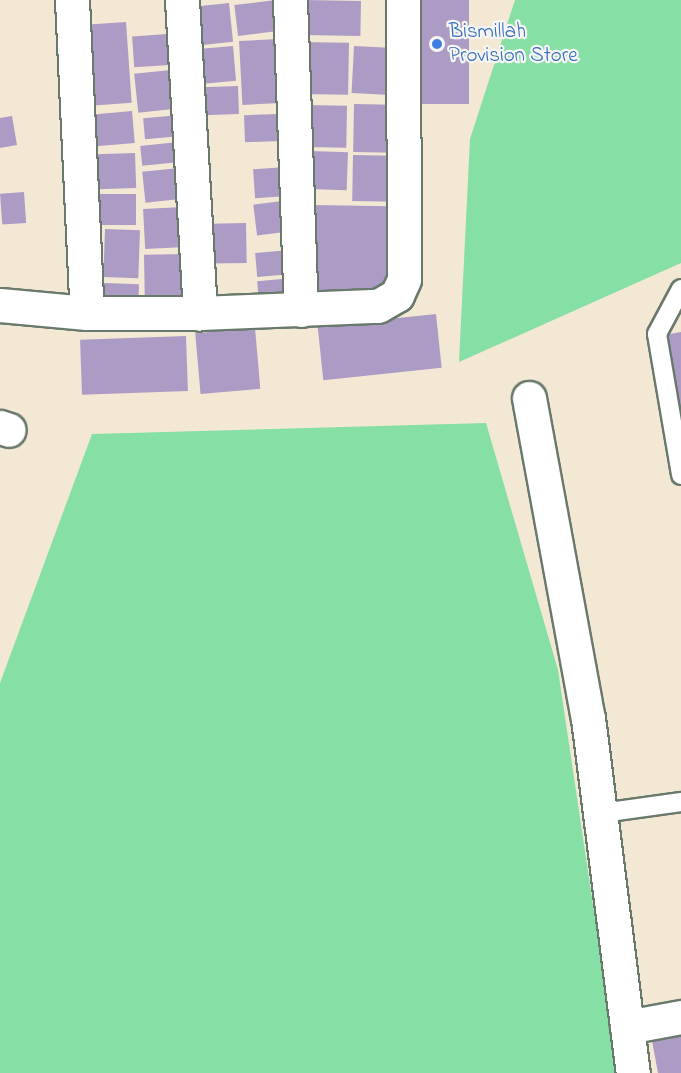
<!DOCTYPE html>
<html>
<head>
<meta charset="utf-8">
<style>
	body { margin:0 }
	#map { position:relative; width:681px; height:1073px; overflow:hidden; background:#f3e8d4; font-family:"Indie Flower",sans-serif }
	div>[style] { position:absolute }
	[style*='--x'] { left:calc(var(--x)*1px); top:calc(var(--y)*1px); width:calc(var(--w)*1px); rotate:calc(var(--a)*1deg) }
	.green>* { inset:0; background:#86dfa5 }
	.building>* { inset:0; background:#ac9cc5; transform-origin:0 0 }
	.roads { filter:drop-shadow(2px 0 #69796c) drop-shadow(-2px 0 #69796c) drop-shadow(0 2px #69796c) drop-shadow(0 -2px #69796c) }
	.service>* { height:18px; margin:-9px; padding:0 9px; transform-origin:9px; border-radius:9px; background:#fff }
	.minor>* { height:33px; margin:-16.5px; padding:0 16.5px; transform-origin:16.5px; border-radius:16.5px; background:#fff }
	.dots>* { width:16px; height:16px; translate:-50% -50%; box-sizing:border-box; border:3px solid #f6f6f2; border-radius:50% }
	span { translate:-50% -50%; white-space:nowrap; text-align:center; line-height:1.15; -webkit-text-stroke:4.5px #f6f6f2; paint-order:stroke }
	.shop-label { font-size:21px; color:#366cbe }
	.left { translate:0 -50%; text-align:left }
</style>
</head>
<body>
<div id="map">
	<div class="green">
		<div style="clip-path:polygon(515px 0,681px 0,681px 263px,459px 362px,470px 139px)"></div>
		<div style="clip-path:polygon(486px 423px,558px 670px,618px 1073px,0 1073px,0 683px,92px 434px)"></div>
	</div>
	<div class="building">
		<div style="left:276px;top:0;width:31px;height:42px;rotate:83deg"></div>
		<div style="left:305px;top:0;width:56px;height:35px;rotate:1deg"></div>
		<div style="left:420px;top:0;width:49px;height:104px"></div>
		<div style="left:229px;top:3px;width:39px;height:40px;rotate:84deg"></div>
		<div style="left:126px;top:22px;width:81px;height:41px;rotate:86deg"></div>
		<div style="left:167px;top:34px;width:31px;height:35px;rotate:86deg"></div>
		<div style="left:278px;top:39px;width:64px;height:39px;rotate:87deg"></div>
		<div style="left:300px;top:42px;width:49px;height:52px;rotate:1deg"></div>
		<div style="left:233px;top:46px;width:35px;height:38px;rotate:85deg"></div>
		<div style="left:354px;top:46px;width:40px;height:47px;rotate:3deg"></div>
		<div style="left:171px;top:70px;width:39px;height:37px;rotate:84deg"></div>
		<div style="left:238px;top:86px;width:28px;height:36px;rotate:88deg"></div>
		<div style="left:354px;top:104px;width:40px;height:48px;rotate:1deg"></div>
		<div style="left:305px;top:105px;width:42px;height:42px;rotate:1deg"></div>
		<div style="left:132px;top:111px;width:32px;height:42px;rotate:85deg"></div>
		<div style="left:279px;top:114px;width:27px;height:35px;rotate:88deg"></div>
		<div style="left:180px;top:115px;width:21px;height:37px;rotate:85deg"></div>
		<div style="clip-path:polygon(12px 116px,17px 145px,0 148px,0 118px)"></div>
		<div style="left:178px;top:142px;width:20px;height:38px;rotate:84deg"></div>
		<div style="left:310px;top:151px;width:38px;height:38px;rotate:2deg"></div>
		<div style="left:135px;top:153px;width:35px;height:39px;rotate:88deg"></div>
		<div style="left:353px;top:155px;width:42px;height:46px;rotate:1deg"></div>
		<div style="left:286px;top:167px;width:29px;height:33px;rotate:86deg"></div>
		<div style="left:179px;top:168px;width:31px;height:37px;rotate:84deg"></div>
		<div style="left:24px;top:192px;width:31px;height:24px;rotate:86deg"></div>
		<div style="left:100px;top:194px;width:36px;height:31px"></div>
		<div style="left:291px;top:200px;width:31px;height:38px;rotate:83deg"></div>
		<div style="left:314px;top:205px;width:75px;height:86px;rotate:1deg"></div>
		<div style="left:183px;top:207px;width:40px;height:40px;rotate:87deg"></div>
		<div style="left:246px;top:223px;width:40px;height:36px;rotate:89deg"></div>
		<div style="left:105px;top:229px;width:35px;height:48px;rotate:2deg"></div>
		<div style="left:290px;top:250px;width:24px;height:35px;rotate:85deg"></div>
		<div style="left:185px;top:254px;width:52px;height:41px;rotate:89deg"></div>
		<div style="left:293px;top:278px;width:22px;height:36px;rotate:85deg"></div>
		<div style="left:104px;top:283px;width:35px;height:24px;rotate:2deg"></div>
		<div style="left:436px;top:314px;width:54px;height:119px;rotate:84deg"></div>
		<div style="left:255px;top:328px;width:61px;height:60px;rotate:85deg"></div>
		<div style="clip-path:polygon(681px 332px,681px 408px,680px 408px,665px 335px)"></div>
		<div style="left:186px;top:336px;width:55px;height:106px;rotate:88deg"></div>
		<div style="clip-path:polygon(681px 1035px,681px 1073px,658px 1073px,652px 1041px)"></div>
	</div>
	<div class="roads">
		<div class="service">
			<div style="--x:681;--y:289;--w:51;--a:118.1"></div>
			<div style="--x:657;--y:334;--w:143;--a:80.3"></div>
			<div style="--x:602;--y:813;--w:80;--a:-7.9"></div>
		</div>
		<div class="minor">
			<div style="--x:72;--y:0;--w:313;--a:87.3"></div>
			<div style="--x:182;--y:0;--w:314;--a:86.7"></div>
			<div style="--x:290;--y:0;--w:310;--a:88"></div>
			<div style="--x:0;--y:305;--w:87;--a:5.3"></div>
			<div style="--x:87;--y:313;--w:113;--a:0"></div>
			<div style="--x:200;--y:313;--w:178;--a:-2.3"></div>
			<div style="--x:378;--y:306;--w:22;--a:-30"></div>
			<div style="--x:397;--y:295;--w:17;--a:-66"></div>
			<div style="--x:404;--y:279;--w:279;--a:-90.2"></div>
			<div style="--x:529;--y:398;--w:325;--a:79.6"></div>
			<div style="--x:588;--y:718;--w:358;--a:82.8"></div>
			<div style="--x:0;--y:427;--w:9;--a:18"></div>
			<div style="--x:627;--y:1027;--w:55;--a:-10.5"></div>
		</div>
	</div>
	<div class="dots">
		<div style="left:437px;top:44px;background:#3f7fe0"></div>
	</div>
	<div class="shop-label">
		<span class="left" style="left:449px;top:44px">Bismillah<br>Provision Store</span>
	</div>
</div>
</body>
</html>
